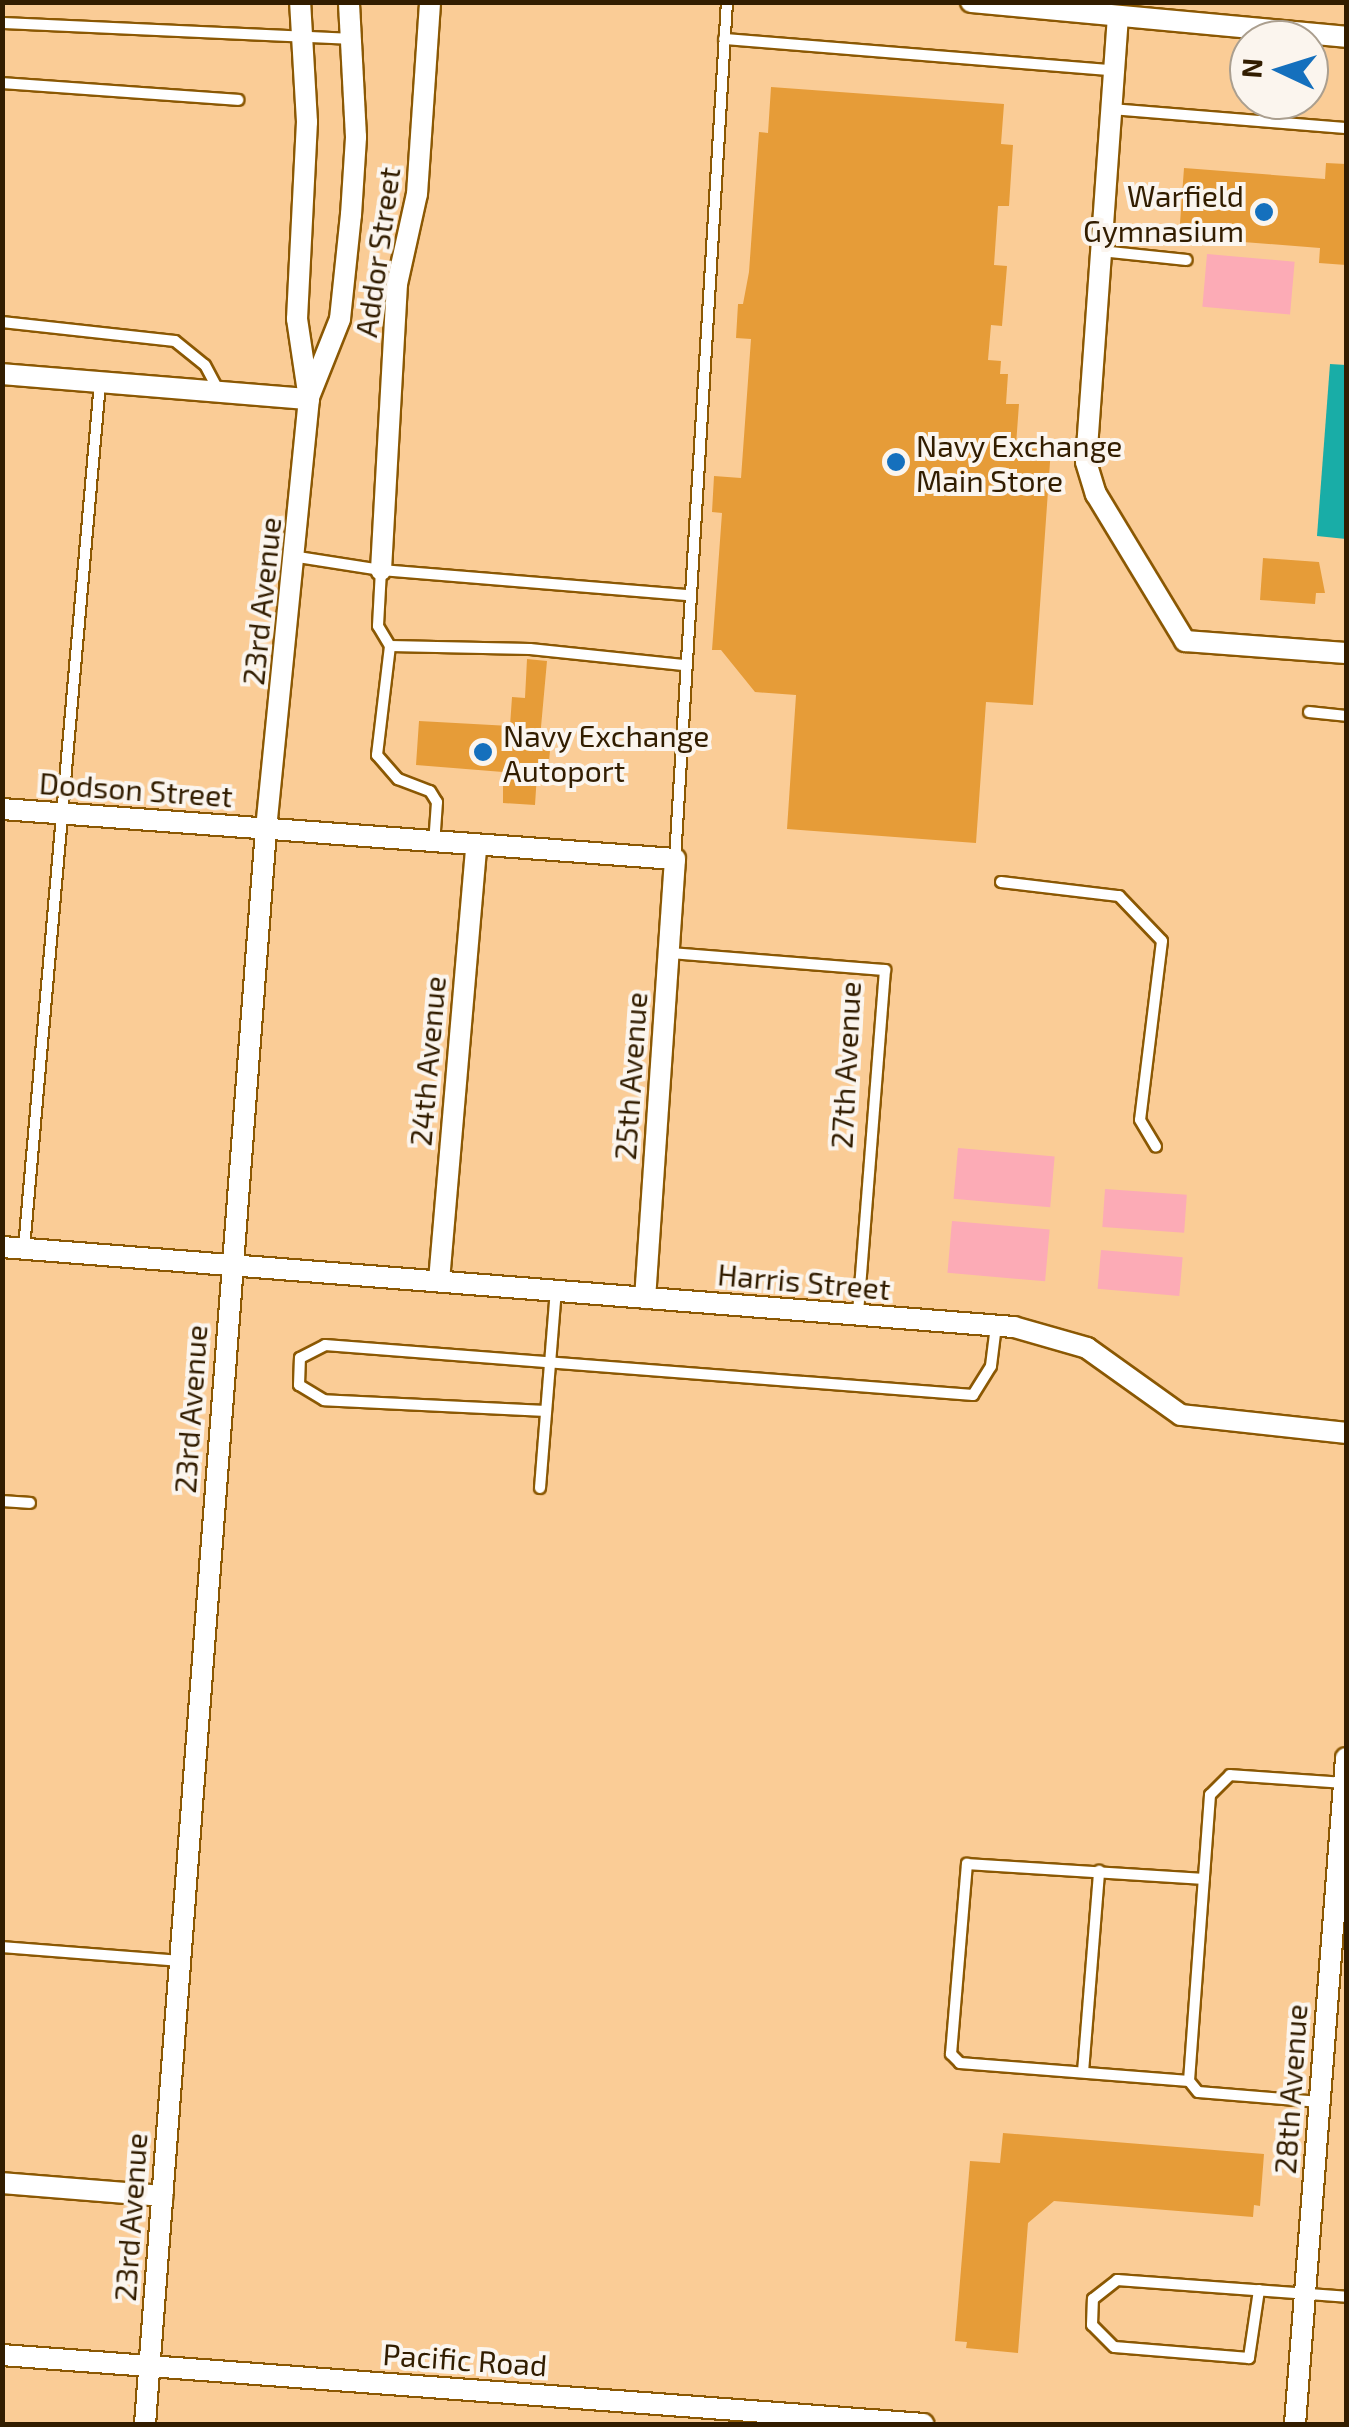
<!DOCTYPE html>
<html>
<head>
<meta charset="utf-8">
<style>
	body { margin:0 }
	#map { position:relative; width:1349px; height:2427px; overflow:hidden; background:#facc96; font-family:"Exo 2",sans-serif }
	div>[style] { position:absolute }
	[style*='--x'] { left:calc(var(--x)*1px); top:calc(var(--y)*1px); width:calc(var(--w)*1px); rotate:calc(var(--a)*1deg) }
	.green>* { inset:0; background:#fcabb6; transform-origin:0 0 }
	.water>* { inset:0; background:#19ada7 }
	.building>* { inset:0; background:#e69c38 }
	.roads { filter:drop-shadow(2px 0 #8b5803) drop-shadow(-2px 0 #8b5803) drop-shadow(0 2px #8b5803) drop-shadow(0 -2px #8b5803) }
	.service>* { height:10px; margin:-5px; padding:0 5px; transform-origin:5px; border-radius:5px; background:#fff }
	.minor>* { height:20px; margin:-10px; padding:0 10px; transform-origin:10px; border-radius:10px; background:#fff }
	.dots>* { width:28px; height:28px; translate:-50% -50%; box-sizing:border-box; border:5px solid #fbf5ee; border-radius:50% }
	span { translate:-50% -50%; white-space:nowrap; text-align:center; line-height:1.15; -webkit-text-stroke:8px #fbf5ee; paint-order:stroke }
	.poi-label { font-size:30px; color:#321d00 }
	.right { translate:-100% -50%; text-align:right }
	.left { translate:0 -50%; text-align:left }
	.street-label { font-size:30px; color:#321d00 }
	.frame { position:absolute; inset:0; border:5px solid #321d00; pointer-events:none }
	.north { position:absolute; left:1229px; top:20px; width:100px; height:100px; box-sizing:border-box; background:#fbf5ee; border:2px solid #ab9f8f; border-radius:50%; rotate:274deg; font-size:28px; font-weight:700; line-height:40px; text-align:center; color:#321d00 }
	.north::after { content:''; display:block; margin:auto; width:35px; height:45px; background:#1570bd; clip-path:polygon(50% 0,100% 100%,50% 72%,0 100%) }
</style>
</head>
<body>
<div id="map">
	<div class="green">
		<div style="left:1207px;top:254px;width:88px;height:53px;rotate:5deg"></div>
		<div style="left:958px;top:1148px;width:97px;height:51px;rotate:5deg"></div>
		<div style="left:1105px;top:1189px;width:82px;height:38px;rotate:4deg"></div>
		<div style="left:952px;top:1221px;width:98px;height:52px;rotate:5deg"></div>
		<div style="left:1101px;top:1250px;width:82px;height:39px;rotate:5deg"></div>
	</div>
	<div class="water">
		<div style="clip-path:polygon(1330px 364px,1346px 365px,1346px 539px,1317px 536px)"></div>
	</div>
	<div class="building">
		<div style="clip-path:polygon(771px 87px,1004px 104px,1001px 144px,1013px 145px,1009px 206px,998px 206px,994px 265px,1007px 266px,1002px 326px,991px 325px,988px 360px,1001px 361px,1000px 374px,1008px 374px,1006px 404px,1019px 404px,1016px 445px,1051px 448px,1033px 705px,986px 702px,976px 843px,787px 829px,796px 695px,755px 692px,721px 650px,712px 650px,722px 513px,712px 512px,714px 476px,741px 478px,751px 339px,736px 338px,738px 304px,743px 304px,749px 272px,759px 132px,768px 133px)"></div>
		<div style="clip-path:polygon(1326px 163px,1346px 164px,1346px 265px,1319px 263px,1320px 248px,1179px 237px,1184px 168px,1325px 179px)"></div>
		<div style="clip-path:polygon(1263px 558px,1319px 562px,1325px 593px,1316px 593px,1315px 604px,1260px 600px)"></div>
		<div style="clip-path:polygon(527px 659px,547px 661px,540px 738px,551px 739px,548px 774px,537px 774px,535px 805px,503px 803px,503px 772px,416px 765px,419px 721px,510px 726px,512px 697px,525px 698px)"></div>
		<div style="clip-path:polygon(1003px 2133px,1264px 2154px,1260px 2206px,1254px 2205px,1253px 2217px,1054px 2201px,1028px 2223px,1018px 2353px,966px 2348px,967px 2342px,955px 2341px,970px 2161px,1000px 2163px)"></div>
	</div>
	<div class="roads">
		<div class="service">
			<div style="--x:2;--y:23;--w:347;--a:2.6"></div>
			<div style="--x:724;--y:39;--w:390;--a:4.6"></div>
			<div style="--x:2;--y:83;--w:237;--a:4.1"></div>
			<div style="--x:1110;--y:109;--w:237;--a:4.6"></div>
			<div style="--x:1101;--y:251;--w:86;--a:6"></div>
			<div style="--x:2;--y:322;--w:174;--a:6.3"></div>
			<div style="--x:175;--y:341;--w:38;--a:39"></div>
			<div style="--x:205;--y:365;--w:30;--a:62"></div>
			<div style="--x:298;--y:557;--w:84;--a:8.9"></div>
			<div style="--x:381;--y:570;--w:306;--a:4.7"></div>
			<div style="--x:381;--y:570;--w:56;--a:93.1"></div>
			<div style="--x:378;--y:626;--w:23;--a:59"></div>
			<div style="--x:390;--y:646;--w:140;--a:1.2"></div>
			<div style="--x:530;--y:649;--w:154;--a:6"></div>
			<div style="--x:390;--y:646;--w:110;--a:96.8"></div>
			<div style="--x:377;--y:755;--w:32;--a:49"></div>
			<div style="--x:398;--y:779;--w:34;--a:21"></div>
			<div style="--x:430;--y:791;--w:13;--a:58"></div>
			<div style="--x:437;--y:802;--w:39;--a:94"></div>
			<div style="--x:1309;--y:712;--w:37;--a:6"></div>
			<div style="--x:675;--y:859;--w:859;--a:-86.53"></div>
			<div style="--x:1001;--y:882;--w:119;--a:6.8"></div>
			<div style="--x:1119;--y:896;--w:62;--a:46.3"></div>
			<div style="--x:1162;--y:941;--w:180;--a:97"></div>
			<div style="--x:1140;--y:1120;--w:31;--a:59"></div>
			<div style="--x:669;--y:953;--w:217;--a:4.5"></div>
			<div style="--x:885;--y:970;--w:346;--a:94.5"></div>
			<div style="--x:24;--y:1248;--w:868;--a:-84.98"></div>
			<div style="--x:546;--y:1411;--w:222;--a:-177.2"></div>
			<div style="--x:324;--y:1400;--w:29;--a:-149"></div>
			<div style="--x:299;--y:1385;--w:27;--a:-88"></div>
			<div style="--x:300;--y:1358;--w:28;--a:-27"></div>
			<div style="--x:325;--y:1345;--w:650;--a:4.41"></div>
			<div style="--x:973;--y:1395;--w:34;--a:-58"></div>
			<div style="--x:991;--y:1366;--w:40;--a:-82.9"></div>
			<div style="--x:540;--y:1488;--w:198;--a:-85.4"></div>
			<div style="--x:2;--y:1501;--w:28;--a:4"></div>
			<div style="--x:2;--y:1947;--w:178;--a:4.5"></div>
			<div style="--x:1083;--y:2072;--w:202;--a:-85.4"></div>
			<div style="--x:1189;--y:2081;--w:230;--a:-175.5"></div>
			<div style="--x:960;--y:2063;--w:13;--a:-135"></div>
			<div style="--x:951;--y:2054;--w:191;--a:-85.2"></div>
			<div style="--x:967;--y:1864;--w:237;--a:3.6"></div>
			<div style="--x:1320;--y:2102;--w:122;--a:-175.3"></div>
			<div style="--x:1198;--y:2092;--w:14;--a:-129"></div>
			<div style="--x:1189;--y:2081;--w:287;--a:-85.8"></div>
			<div style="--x:1210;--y:1795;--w:28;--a:-45"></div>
			<div style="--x:1230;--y:1775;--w:114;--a:4"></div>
			<div style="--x:1259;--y:2290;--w:69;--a:98.4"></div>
			<div style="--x:1249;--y:2358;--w:135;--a:-175.3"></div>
			<div style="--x:1114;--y:2347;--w:31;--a:-135"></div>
			<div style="--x:1092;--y:2325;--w:26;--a:-88"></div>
			<div style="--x:1093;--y:2299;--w:31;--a:-38"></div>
			<div style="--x:1117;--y:2280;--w:230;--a:4.2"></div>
		</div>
		<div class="minor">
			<div style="--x:971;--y:2;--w:377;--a:5.3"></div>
			<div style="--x:1118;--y:16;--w:447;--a:94.1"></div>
			<div style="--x:1086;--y:462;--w:34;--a:73"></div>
			<div style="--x:1096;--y:494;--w:172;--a:58.8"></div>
			<div style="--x:1185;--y:641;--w:161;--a:4.3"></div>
			<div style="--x:2;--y:374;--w:308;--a:4.7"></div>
			<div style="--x:309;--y:397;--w:84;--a:-68.3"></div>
			<div style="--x:340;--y:319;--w:105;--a:-84"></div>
			<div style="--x:351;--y:215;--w:78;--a:-86.3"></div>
			<div style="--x:356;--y:137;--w:135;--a:-93"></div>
			<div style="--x:381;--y:570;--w:286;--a:-86.8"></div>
			<div style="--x:397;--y:284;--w:92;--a:-77.5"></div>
			<div style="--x:417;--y:194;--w:192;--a:-86.1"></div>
			<div style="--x:2;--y:809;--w:675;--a:4.25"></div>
			<div style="--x:675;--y:859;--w:440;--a:93.9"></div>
			<div style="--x:2;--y:1247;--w:1015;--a:4.52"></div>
			<div style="--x:1014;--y:1327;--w:76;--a:16"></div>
			<div style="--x:1087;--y:1348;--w:115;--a:35.5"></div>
			<div style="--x:1181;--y:1415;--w:166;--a:6.2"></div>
			<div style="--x:439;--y:1281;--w:437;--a:-85.1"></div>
			<div style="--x:2;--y:2183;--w:161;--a:4.6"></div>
			<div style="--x:2;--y:2355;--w:924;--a:4.28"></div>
			<div style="--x:145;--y:2424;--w:1600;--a:-85.66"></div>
			<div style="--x:266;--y:829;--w:432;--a:-84.3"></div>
			<div style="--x:309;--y:399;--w:81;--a:-98.5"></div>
			<div style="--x:297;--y:319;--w:197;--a:-87.1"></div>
			<div style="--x:307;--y:122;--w:120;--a:-93.3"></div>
			<div style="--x:1295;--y:2424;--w:668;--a:-85.62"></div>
		</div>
	</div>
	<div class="dots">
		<div style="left:1264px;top:212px;background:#1570bd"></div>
		<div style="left:896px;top:462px;background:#1570bd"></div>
		<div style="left:483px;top:752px;background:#1570bd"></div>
	</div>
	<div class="poi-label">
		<span class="right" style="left:1244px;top:212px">Warfield<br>Gymnasium</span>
		<span class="left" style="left:916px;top:462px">Navy Exchange<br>Main Store</span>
		<span class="left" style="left:503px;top:752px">Navy Exchange<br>Autoport</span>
	</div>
	<div class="street-label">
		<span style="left:377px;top:252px;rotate:-82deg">Addor Street</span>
		<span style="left:261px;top:601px;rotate:-84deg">23rd Avenue</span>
		<span style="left:136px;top:789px;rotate:4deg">Dodson Street</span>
		<span style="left:427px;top:1061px;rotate:-85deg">24th Avenue</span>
		<span style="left:845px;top:1065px;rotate:-87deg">27th Avenue</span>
		<span style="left:630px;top:1076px;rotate:-86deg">25th Avenue</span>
		<span style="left:804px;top:1281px;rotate:5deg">Harris Street</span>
		<span style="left:190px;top:1409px;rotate:-86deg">23rd Avenue</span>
		<span style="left:1290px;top:2089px;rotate:-86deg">28th Avenue</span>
		<span style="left:130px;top:2217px;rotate:-86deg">23rd Avenue</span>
		<span style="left:465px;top:2359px;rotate:4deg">Pacific Road</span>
	</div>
	<div class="frame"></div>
	<div class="north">N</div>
</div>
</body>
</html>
